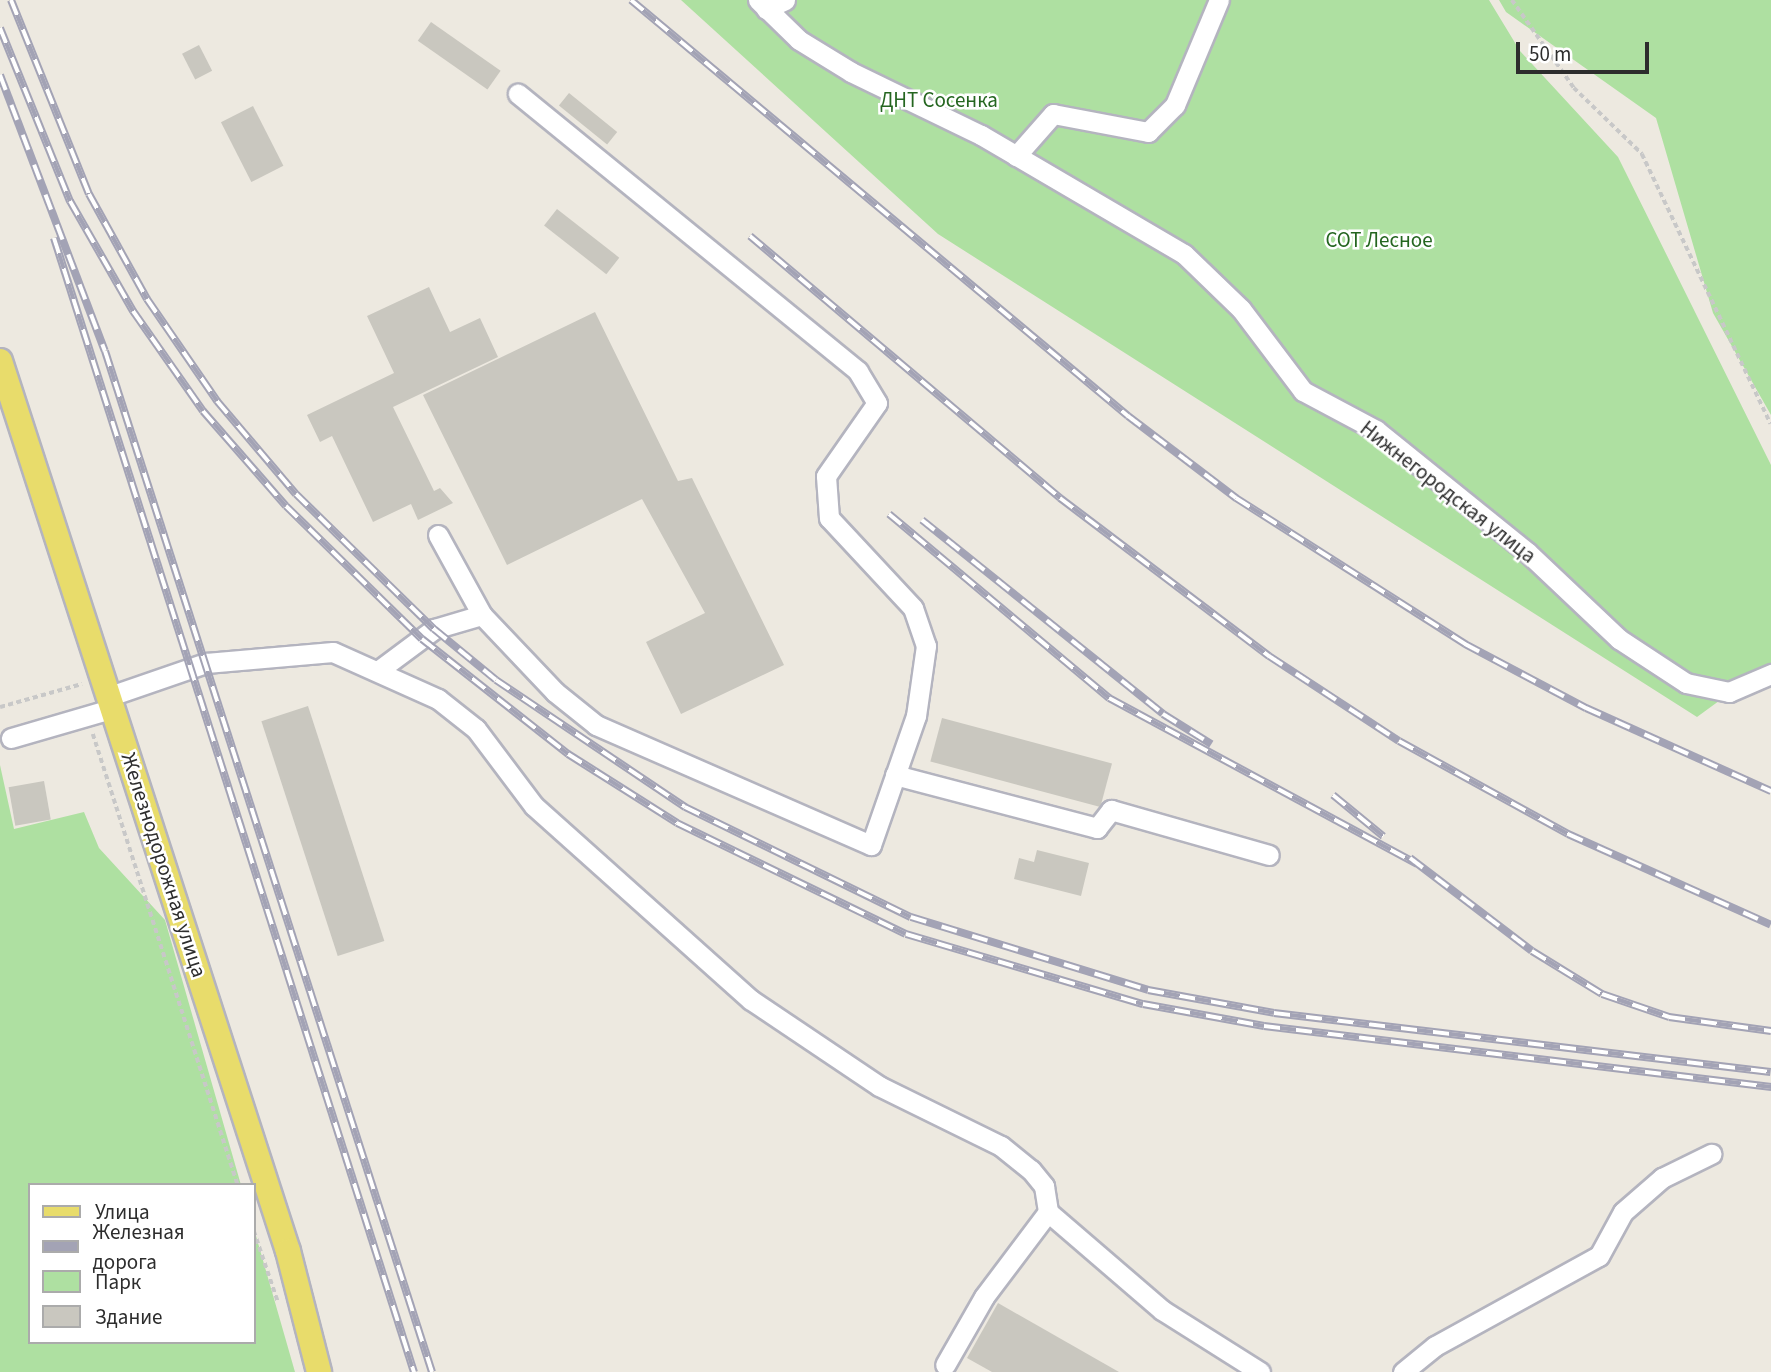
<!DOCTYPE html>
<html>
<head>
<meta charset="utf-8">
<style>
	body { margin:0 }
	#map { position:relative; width:1771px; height:1372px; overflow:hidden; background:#ede9e0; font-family:"Source Sans 3",sans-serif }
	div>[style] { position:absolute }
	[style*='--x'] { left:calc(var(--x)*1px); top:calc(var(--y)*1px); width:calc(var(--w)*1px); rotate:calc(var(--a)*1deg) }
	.green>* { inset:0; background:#aee0a1 }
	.building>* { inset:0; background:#c9c7bf; transform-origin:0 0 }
	.path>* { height:3.5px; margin-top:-1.75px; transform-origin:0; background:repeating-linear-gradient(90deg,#c8c8c8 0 5px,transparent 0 8.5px) }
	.roads { filter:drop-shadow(2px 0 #b4b4bf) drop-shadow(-2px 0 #b4b4bf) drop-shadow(0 2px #b4b4bf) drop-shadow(0 -2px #b4b4bf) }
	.minor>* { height:19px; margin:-9.5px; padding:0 9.5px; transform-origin:9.5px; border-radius:9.5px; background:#fff }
	.major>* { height:24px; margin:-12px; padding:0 12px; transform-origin:12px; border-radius:12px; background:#e8dc6b }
	.rail>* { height:8px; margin-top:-4px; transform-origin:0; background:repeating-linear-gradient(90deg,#fff 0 16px,#a3a3b5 0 32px); box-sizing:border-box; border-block:2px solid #a3a3b5 }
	span { translate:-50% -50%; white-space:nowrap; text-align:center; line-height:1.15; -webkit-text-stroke:5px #fff; paint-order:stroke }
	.park-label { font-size:21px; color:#256620 }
	.street-label { font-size:21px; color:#2d2d2d }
	.legend { position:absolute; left:28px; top:1183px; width:228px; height:161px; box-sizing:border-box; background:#fff; border:2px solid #ababab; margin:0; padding:9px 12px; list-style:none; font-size:21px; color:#2d2d2d }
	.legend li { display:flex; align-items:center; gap:14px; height:35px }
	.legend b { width:35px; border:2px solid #ababab }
	.scale { position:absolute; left:1516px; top:42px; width:133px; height:32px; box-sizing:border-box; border:4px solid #2d2d2d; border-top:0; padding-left:9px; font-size:21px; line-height:24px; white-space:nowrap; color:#2d2d2d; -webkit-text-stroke:5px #fff; paint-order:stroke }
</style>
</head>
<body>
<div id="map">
	<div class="green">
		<div style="clip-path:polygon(681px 0,1489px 0,1520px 51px,1618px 157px,1771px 465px,1771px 663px,1697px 717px,938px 234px)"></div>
		<div style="clip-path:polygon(1499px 0,1771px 0,1771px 415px,1713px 313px,1656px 118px,1506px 12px)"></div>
		<div style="clip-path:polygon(0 765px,14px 829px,84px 812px,99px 848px,165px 920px,241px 1185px,30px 1185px,30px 1342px,254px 1342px,254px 1229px,295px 1372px,0 1372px)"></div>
	</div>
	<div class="building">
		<div style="left:431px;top:22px;width:85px;height:23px;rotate:35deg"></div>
		<div style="left:199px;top:45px;width:29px;height:19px;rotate:63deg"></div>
		<div style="left:569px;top:93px;width:62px;height:16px;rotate:39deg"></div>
		<div style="left:253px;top:106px;width:67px;height:36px;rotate:63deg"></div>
		<div style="left:557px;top:209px;width:79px;height:21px;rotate:38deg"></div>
		<div style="clip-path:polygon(429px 287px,450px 332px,480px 318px,498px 357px,393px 407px,434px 491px,440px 488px,453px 503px,418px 520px,411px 504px,373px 522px,332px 436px,320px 442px,307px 415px,394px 373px,367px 316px)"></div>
		<div style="clip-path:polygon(595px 312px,678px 481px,692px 478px,784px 665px,681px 714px,646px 642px,705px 613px,642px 499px,507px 565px,423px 395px)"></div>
		<div style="left:308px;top:706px;width:247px;height:49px;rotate:72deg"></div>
		<div style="left:942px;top:718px;width:176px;height:45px;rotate:15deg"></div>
		<div style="left:44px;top:781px;width:39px;height:36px;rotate:80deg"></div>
		<div style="clip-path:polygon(1037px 850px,1089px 863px,1081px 896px,1014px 879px,1019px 858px,1034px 862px)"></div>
		<div style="clip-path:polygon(998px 1303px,1119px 1372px,992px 1372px,967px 1358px)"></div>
	</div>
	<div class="path">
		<div style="--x:1512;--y:0;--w:108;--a:54.8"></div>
		<div style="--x:1574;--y:88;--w:95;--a:44.1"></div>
		<div style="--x:1642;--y:154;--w:299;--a:64.5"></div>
		<div style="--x:0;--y:707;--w:85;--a:-15.7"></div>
		<div style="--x:93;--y:734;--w:474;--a:72.2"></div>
		<div style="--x:254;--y:1231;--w:75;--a:71.3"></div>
	</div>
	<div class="roads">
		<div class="minor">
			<div style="--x:758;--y:0;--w:57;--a:44.3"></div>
			<div style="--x:799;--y:40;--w:61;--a:31.6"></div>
			<div style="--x:851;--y:72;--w:144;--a:25.9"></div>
			<div style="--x:981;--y:135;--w:235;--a:30.4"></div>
			<div style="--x:1184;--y:254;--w:79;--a:44"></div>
			<div style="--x:1241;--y:309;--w:103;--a:52.9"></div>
			<div style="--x:1303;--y:391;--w:83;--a:28.1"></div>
			<div style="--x:1376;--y:430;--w:194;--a:38.9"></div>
			<div style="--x:1527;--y:552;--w:127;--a:43.4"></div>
			<div style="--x:1619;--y:639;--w:80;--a:33.3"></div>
			<div style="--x:1686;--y:683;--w:44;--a:11.8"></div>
			<div style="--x:1729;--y:692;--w:46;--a:-23.2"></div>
			<div style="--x:766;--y:9;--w:21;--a:-25"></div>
			<div style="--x:1016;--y:156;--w:56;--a:-48.6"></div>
			<div style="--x:1053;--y:114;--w:97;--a:10.7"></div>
			<div style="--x:1148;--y:132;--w:38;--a:-45"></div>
			<div style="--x:1175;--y:105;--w:114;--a:-67.3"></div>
			<div style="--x:438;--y:535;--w:91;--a:61.2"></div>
			<div style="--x:482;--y:615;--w:106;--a:46.5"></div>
			<div style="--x:555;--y:692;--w:53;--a:38.8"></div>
			<div style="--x:596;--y:725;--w:300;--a:23.6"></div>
			<div style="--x:871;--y:845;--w:137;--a:-70.8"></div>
			<div style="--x:916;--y:716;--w:71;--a:-81.9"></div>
			<div style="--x:926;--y:646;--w:40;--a:-108.9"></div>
			<div style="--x:913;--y:608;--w:123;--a:-133"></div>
			<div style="--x:829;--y:518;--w:42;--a:-94.1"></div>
			<div style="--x:826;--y:476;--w:89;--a:-55.1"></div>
			<div style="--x:877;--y:403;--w:37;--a:-121"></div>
			<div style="--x:858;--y:371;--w:439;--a:-140.8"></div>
			<div style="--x:379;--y:670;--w:69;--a:-36.7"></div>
			<div style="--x:434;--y:629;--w:50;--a:-16.3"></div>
			<div style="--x:110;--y:696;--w:102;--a:-19"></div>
			<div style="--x:206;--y:663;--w:127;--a:-5"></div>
			<div style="--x:333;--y:652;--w:115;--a:24.1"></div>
			<div style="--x:438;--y:699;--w:48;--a:38.3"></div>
			<div style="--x:476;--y:729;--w:96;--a:53"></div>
			<div style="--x:534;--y:806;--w:291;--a:41.8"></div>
			<div style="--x:751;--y:1000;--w:154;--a:33.9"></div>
			<div style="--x:879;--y:1086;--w:136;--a:26.2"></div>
			<div style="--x:1001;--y:1146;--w:38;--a:39"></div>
			<div style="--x:1031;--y:1170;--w:21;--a:51"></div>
			<div style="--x:1044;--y:1186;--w:26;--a:81"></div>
			<div style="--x:1048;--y:1212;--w:106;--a:127"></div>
			<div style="--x:984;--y:1297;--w:78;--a:119.8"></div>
			<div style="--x:11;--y:738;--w:107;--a:-16.2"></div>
			<div style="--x:895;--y:775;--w:209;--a:14.7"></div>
			<div style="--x:1097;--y:828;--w:23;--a:-52"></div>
			<div style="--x:1111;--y:810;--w:164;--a:15.9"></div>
			<div style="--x:1048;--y:1212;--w:150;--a:40.7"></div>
			<div style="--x:1162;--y:1310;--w:116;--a:32.3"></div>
			<div style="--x:1403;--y:1372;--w:41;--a:-39.1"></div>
			<div style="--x:1435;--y:1346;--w:187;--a:-28.8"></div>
			<div style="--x:1599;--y:1256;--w:50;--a:-61.4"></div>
			<div style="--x:1623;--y:1212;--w:52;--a:-41.1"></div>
			<div style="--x:1662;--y:1178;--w:55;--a:-26.1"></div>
		</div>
		<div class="major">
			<div style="--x:0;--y:361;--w:935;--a:72.07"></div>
			<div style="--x:288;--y:1251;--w:125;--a:75.6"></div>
		</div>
	</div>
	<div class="rail">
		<div style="--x:11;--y:0;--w:209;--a:68.1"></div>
		<div style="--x:89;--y:194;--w:120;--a:61.1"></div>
		<div style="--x:147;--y:299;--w:124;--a:55.5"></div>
		<div style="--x:217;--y:401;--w:122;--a:49.7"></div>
		<div style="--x:296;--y:494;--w:193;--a:44.4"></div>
		<div style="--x:434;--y:629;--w:80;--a:39.4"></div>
		<div style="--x:496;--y:680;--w:228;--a:33.9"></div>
		<div style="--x:685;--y:807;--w:251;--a:26"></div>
		<div style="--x:911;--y:917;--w:248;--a:17.1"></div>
		<div style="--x:1148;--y:990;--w:128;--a:10.3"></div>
		<div style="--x:1274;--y:1013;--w:500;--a:6.77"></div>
		<div style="--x:631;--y:0;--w:648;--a:39.93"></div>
		<div style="--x:1128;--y:416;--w:136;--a:37.2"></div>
		<div style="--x:1236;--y:498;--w:272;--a:32.5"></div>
		<div style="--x:1465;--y:644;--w:137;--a:27.9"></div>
		<div style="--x:1586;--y:708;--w:203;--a:24.2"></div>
		<div style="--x:0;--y:28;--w:187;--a:68"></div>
		<div style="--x:70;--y:201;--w:127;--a:60.2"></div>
		<div style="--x:133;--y:311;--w:122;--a:55"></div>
		<div style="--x:203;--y:411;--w:126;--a:48.9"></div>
		<div style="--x:286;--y:506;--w:190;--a:44.4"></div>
		<div style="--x:422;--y:639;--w:186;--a:38.2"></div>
		<div style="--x:568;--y:754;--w:129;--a:32.3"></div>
		<div style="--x:677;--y:823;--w:254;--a:25.9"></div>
		<div style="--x:906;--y:934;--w:247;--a:16.5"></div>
		<div style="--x:1143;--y:1004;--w:123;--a:10.3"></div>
		<div style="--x:1264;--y:1026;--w:511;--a:6.86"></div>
		<div style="--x:0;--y:75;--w:295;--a:69.2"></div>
		<div style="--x:105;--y:351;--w:1072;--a:72.24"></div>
		<div style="--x:750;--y:236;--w:406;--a:40.2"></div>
		<div style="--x:1060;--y:498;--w:262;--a:37.1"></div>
		<div style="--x:1269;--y:656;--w:155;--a:33.2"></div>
		<div style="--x:1399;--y:741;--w:193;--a:28.8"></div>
		<div style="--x:1568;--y:834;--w:222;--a:24.1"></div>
		<div style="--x:54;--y:238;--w:1190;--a:72.39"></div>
		<div style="--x:889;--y:514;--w:287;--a:39.9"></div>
		<div style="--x:1109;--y:698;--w:350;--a:28.3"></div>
		<div style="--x:922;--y:520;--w:309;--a:38.8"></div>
		<div style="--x:1163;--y:714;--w:57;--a:32"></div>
		<div style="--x:1333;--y:795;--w:65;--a:39.4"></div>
		<div style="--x:1410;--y:858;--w:153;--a:37.3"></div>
		<div style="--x:1532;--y:951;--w:82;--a:31.6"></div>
		<div style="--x:1602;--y:994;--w:71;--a:18.9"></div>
		<div style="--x:1669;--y:1017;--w:103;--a:7.8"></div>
	</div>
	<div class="park-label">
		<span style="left:939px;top:100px">ДНТ Сосенка</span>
		<span style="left:1379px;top:240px">СОТ Лесное</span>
	</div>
	<div class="street-label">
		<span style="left:1448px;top:492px;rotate:38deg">Нижнегородская улица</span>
		<span style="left:164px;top:865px;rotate:72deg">Железнодорожная улица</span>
	</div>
	<ul class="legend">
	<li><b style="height:9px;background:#e8dc6b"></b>Улица</li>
	<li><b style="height:9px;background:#a3a3b5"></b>Железная дорога</li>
	<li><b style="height:19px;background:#aee0a1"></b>Парк</li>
	<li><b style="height:19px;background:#c9c7bf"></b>Здание</li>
	</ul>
	<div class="scale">50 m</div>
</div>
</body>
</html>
